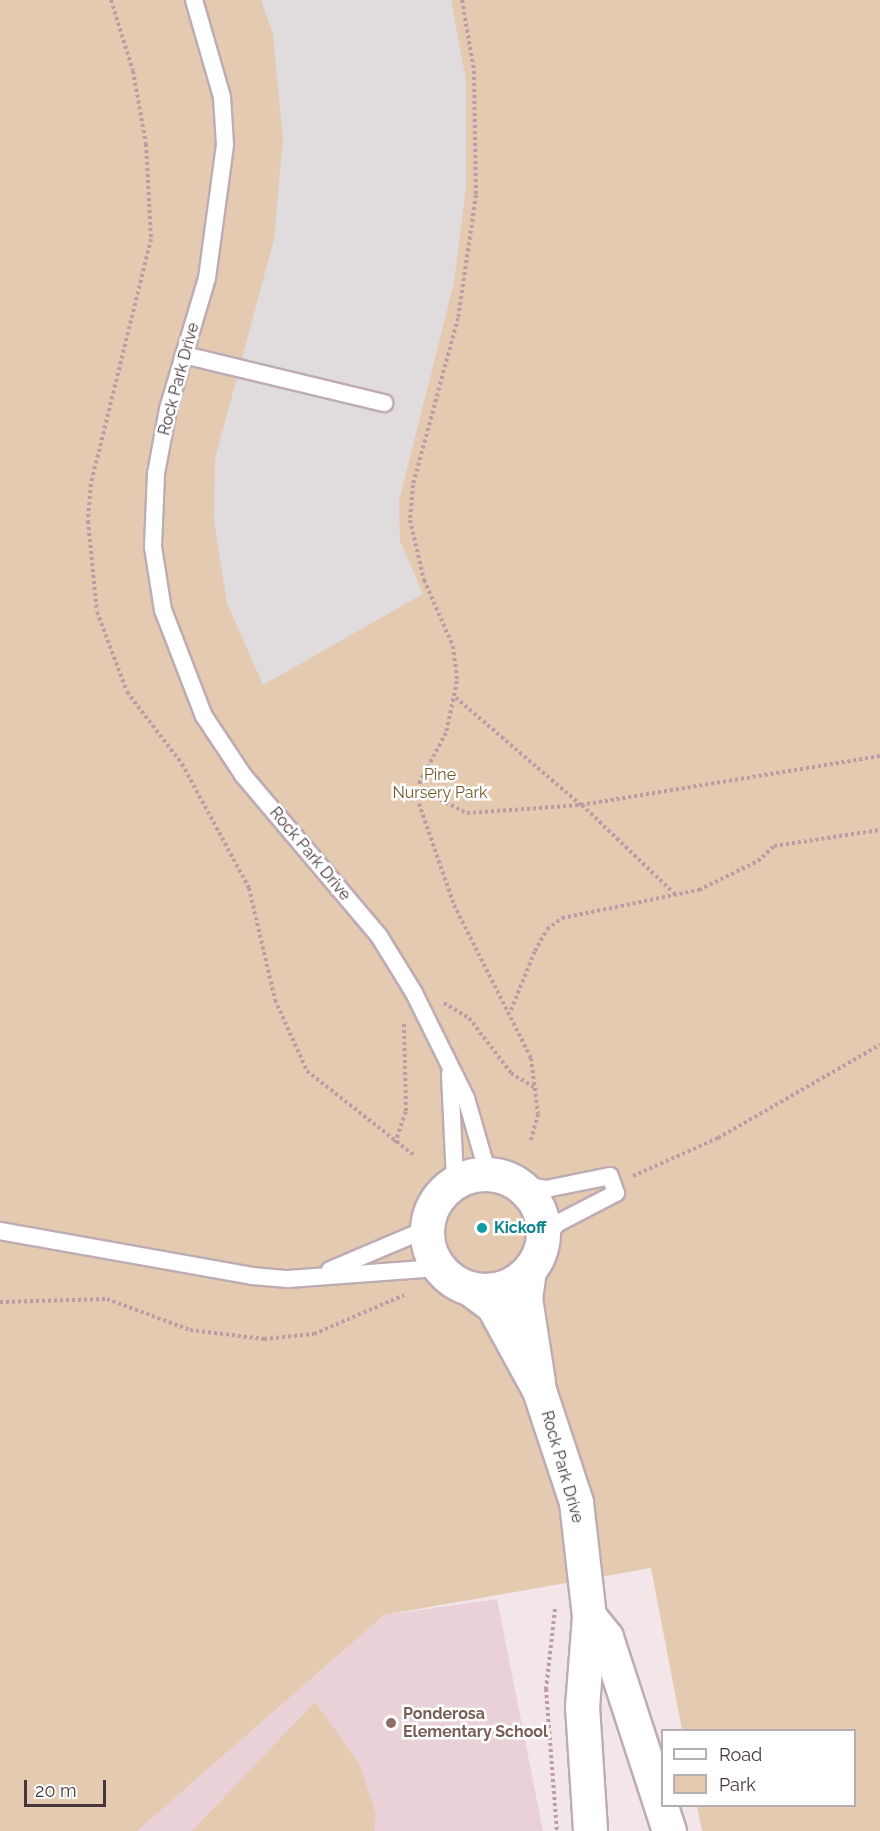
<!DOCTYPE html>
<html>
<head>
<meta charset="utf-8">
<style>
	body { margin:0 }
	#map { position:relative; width:880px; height:1831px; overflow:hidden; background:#f2e6e9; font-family:Raleway,sans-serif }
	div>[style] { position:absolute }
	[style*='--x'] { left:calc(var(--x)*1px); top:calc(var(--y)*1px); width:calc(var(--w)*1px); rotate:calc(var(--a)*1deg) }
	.education>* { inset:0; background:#ead1d7 }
	.green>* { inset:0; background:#e3cab1 }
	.parking>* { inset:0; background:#e0dbdd }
	.path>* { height:4px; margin-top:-2px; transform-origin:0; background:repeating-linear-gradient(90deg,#bd9ca6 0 3px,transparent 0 6px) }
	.roads { filter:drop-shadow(2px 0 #bfacb2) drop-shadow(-2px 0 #bfacb2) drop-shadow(0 2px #bfacb2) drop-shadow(0 -2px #bfacb2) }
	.lane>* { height:16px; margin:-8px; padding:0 8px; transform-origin:8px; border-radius:8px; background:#fff }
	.street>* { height:33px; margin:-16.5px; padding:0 16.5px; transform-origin:16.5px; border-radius:16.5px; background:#fff }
	.street>.ring { margin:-16.5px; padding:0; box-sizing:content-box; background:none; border:33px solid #fff; border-radius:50% }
	.dots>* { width:16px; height:16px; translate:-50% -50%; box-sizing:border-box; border:3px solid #fff; border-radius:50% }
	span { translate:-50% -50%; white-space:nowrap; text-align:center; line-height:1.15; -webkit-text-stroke:5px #fff; paint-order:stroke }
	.street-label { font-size:16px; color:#44363b }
	.park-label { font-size:16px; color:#725a2d }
	.culture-label { font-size:16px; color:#0d838f; font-weight:700 }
	.left { translate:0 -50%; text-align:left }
	.education-label { font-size:16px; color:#785e54; font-weight:700 }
	.legend { position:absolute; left:661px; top:1729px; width:195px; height:78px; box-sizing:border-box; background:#fff; border:2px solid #b4afb1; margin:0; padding:8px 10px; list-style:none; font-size:18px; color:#44363b }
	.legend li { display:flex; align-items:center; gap:12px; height:30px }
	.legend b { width:30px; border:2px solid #b4afb1 }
	.scale { position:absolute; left:24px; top:1780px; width:82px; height:27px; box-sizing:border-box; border:3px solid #44363b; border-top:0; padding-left:8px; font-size:18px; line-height:21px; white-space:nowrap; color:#44363b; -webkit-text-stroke:4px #fff; paint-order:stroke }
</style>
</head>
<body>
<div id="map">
	<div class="education">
		<div style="clip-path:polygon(497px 1599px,543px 1831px,137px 1831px,384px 1615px)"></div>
	</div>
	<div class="green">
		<div style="clip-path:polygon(0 0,880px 0,880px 1831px,702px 1831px,697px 1806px,854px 1806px,854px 1730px,682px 1730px,651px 1568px,384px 1615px,137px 1831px,0 1831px)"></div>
		<div style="clip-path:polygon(315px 1702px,359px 1763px,376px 1814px,374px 1831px,192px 1831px)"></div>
	</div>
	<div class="parking">
		<div style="clip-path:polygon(261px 0,451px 0,466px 80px,466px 188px,454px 282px,399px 501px,400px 541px,423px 594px,263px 685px,227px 603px,214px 521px,215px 459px,274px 239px,283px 139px,273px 34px)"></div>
	</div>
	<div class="path">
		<div style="--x:111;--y:0;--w:74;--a:72.8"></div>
		<div style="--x:133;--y:71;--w:74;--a:79.9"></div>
		<div style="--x:146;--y:144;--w:95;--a:87"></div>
		<div style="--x:151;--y:239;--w:252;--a:103.8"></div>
		<div style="--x:91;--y:484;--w:37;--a:95"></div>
		<div style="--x:88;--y:521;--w:91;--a:84.4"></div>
		<div style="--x:97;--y:612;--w:85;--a:69.4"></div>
		<div style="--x:127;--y:692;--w:91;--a:52.6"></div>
		<div style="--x:182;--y:764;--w:141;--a:61.6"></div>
		<div style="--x:249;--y:888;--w:115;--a:76.9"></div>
		<div style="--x:275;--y:1000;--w:78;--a:65.7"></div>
		<div style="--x:307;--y:1071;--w:137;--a:38.2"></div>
		<div style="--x:462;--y:0;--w:72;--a:80.4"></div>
		<div style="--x:474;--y:71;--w:124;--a:89.1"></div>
		<div style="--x:476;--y:195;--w:124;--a:98.3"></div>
		<div style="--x:458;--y:318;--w:173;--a:105.1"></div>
		<div style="--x:413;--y:485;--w:35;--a:95"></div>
		<div style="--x:410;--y:520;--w:62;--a:76.9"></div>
		<div style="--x:424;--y:580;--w:72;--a:66.3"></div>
		<div style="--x:453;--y:646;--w:35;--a:83"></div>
		<div style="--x:457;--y:681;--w:53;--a:101.9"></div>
		<div style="--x:446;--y:733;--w:55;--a:118.4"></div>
		<div style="--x:420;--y:781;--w:17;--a:100"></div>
		<div style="--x:417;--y:798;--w:113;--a:70.9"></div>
		<div style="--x:454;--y:905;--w:171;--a:63.3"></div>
		<div style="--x:531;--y:1058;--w:56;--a:82.9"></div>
		<div style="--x:538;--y:1114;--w:28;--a:105"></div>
		<div style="--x:419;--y:789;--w:54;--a:26.6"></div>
		<div style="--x:467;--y:813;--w:114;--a:-4"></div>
		<div style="--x:581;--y:805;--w:166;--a:-139.4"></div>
		<div style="--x:581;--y:805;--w:303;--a:-9.3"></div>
		<div style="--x:582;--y:805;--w:130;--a:43.8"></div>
		<div style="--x:444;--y:1003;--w:29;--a:31"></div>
		<div style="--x:469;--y:1018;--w:69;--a:52.6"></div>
		<div style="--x:511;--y:1073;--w:31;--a:32"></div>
		<div style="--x:511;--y:1010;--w:64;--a:-67.9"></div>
		<div style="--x:535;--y:951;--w:25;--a:-61"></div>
		<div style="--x:547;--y:929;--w:19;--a:-36"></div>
		<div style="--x:562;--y:918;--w:140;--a:-11.6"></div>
		<div style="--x:699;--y:890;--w:66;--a:-26.2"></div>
		<div style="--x:758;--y:861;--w:22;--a:-43"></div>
		<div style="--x:774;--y:846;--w:107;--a:-8.6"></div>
		<div style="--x:395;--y:1143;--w:34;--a:-71"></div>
		<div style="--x:406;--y:1111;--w:88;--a:-91.3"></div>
		<div style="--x:633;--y:1176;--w:93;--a:-24.1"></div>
		<div style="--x:718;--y:1138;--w:187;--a:-29.9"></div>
		<div style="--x:0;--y:1302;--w:107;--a:-1.6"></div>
		<div style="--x:107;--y:1299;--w:89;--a:20.5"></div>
		<div style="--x:190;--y:1330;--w:75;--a:6.9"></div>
		<div style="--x:264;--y:1339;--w:50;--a:-5.7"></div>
		<div style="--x:314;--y:1334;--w:98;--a:-23.4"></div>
		<div style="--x:555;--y:1609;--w:81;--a:96.4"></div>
		<div style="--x:546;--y:1689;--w:142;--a:85.6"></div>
	</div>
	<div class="roads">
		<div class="lane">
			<div style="--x:194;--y:0;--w:101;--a:73.9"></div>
			<div style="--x:222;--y:97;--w:48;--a:86.4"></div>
			<div style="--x:225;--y:145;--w:134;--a:97.7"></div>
			<div style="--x:207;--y:278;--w:137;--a:106.6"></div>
			<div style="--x:168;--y:409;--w:66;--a:100.5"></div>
			<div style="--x:156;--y:474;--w:73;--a:92.4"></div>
			<div style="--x:153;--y:547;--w:64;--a:81"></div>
			<div style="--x:163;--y:610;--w:114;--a:68.9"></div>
			<div style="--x:204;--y:716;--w:71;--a:56.5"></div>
			<div style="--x:243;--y:775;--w:211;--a:49.8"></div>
			<div style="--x:379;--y:936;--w:67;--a:58.4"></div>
			<div style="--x:414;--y:993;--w:117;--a:63.7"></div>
			<div style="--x:466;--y:1098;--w:79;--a:73.9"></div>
			<div style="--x:184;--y:355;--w:206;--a:13.5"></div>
			<div style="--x:450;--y:1074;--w:108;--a:87.3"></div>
			<div style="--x:518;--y:1184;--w:28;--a:10"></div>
			<div style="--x:546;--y:1189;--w:65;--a:-11.5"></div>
			<div style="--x:610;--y:1176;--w:18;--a:71"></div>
			<div style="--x:616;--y:1193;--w:65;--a:152.7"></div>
			<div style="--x:558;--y:1223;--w:24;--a:132"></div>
			<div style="--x:0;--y:1231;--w:256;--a:10.1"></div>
			<div style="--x:252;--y:1276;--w:36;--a:5"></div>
			<div style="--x:288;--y:1279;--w:150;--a:-4.2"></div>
			<div style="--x:330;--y:1270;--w:108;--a:-23"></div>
		</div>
		<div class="street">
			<div class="ring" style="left:427px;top:1174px;width:83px;height:83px"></div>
			<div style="--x:529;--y:1270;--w:28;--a:98"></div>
			<div style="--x:525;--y:1298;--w:85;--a:81.2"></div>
			<div style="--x:470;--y:1289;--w:29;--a:36"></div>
			<div style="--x:493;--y:1306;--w:96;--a:61.3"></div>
			<div style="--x:539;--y:1390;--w:118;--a:71.7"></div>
			<div style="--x:576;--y:1502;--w:115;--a:83.5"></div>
			<div style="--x:589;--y:1616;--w:90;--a:94.4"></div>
			<div style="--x:582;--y:1706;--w:125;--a:86.3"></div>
			<div style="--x:589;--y:1616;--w:27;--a:51"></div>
			<div style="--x:606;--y:1637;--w:204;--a:72"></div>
		</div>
	</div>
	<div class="dots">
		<div style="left:482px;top:1228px;background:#0f9aa8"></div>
		<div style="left:391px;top:1723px;background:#8d6e63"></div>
	</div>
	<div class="street-label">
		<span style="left:179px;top:379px;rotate:-75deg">Rock Park Drive</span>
		<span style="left:310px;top:854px;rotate:50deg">Rock Park Drive</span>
		<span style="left:562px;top:1467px;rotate:74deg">Rock Park Drive</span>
	</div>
	<div class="park-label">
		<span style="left:440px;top:784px">Pine<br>Nursery Park</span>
	</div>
	<div class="culture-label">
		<span class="left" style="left:494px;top:1228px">Kickoff</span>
	</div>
	<div class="education-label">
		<span class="left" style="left:403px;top:1723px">Ponderosa<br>Elementary School</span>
	</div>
	<ul class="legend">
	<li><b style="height:8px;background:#fff"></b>Road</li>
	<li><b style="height:16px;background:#e3cab1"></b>Park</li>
	</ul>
	<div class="scale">20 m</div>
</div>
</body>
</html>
